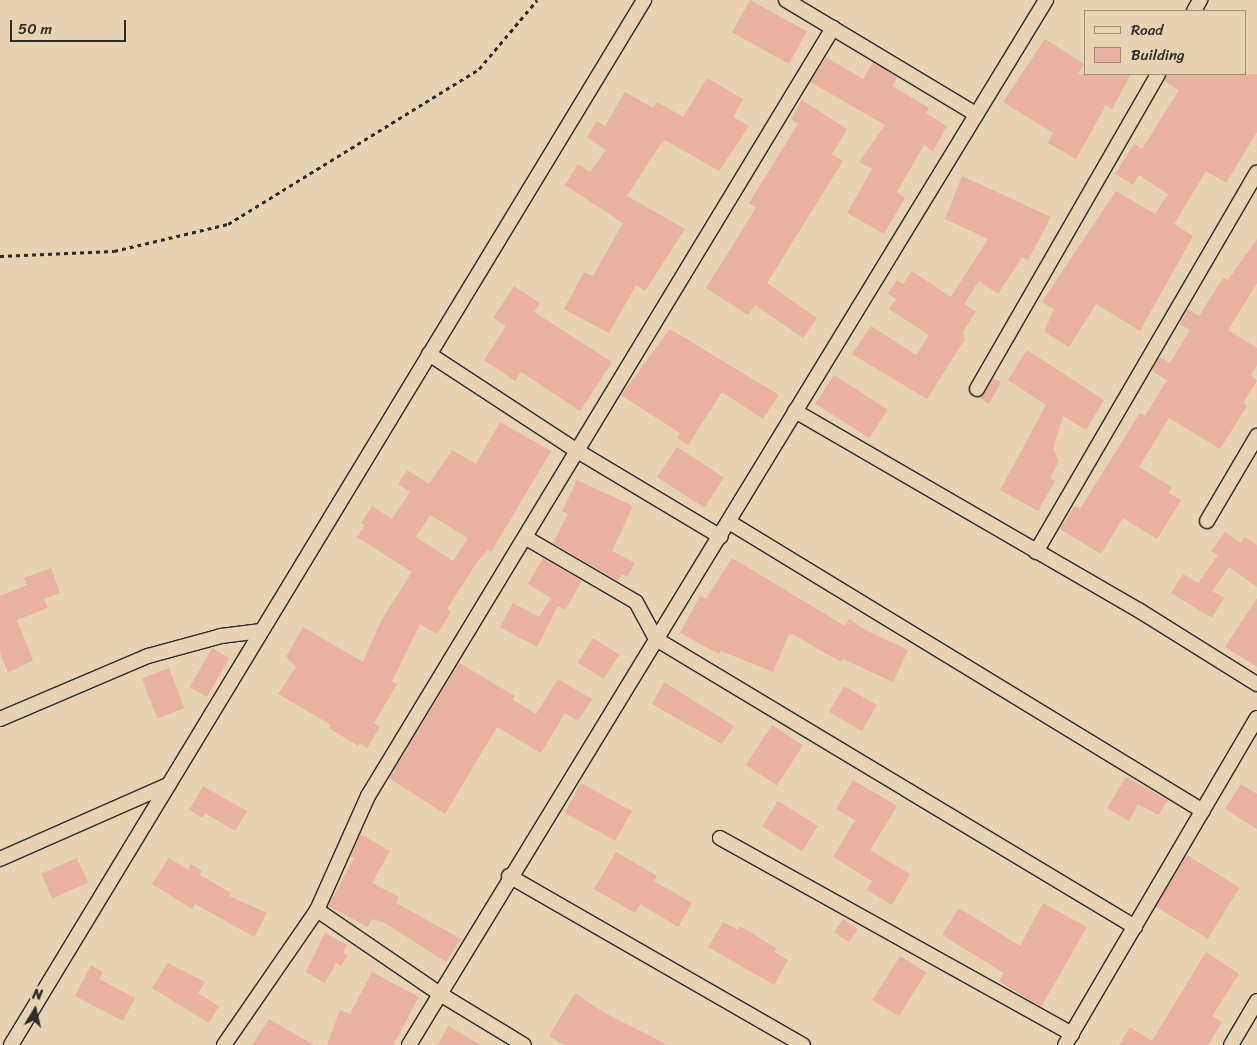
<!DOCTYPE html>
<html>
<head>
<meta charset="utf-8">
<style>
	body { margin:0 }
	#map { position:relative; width:1257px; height:1045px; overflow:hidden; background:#e7d2b1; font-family:Sriracha,sans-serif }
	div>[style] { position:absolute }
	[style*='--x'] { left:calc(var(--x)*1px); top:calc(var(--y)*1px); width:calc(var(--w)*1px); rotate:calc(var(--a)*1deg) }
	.building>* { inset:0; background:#e9b1a1; transform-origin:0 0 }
	.path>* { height:2.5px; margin-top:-1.25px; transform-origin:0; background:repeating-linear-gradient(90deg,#2b2b2b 0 4px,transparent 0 8px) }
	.roads { filter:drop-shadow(1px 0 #2b2b2b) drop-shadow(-1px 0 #2b2b2b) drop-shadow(0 1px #2b2b2b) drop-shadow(0 -1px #2b2b2b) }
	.minor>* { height:14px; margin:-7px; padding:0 7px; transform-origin:7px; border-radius:7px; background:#e7d2b1 }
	span { translate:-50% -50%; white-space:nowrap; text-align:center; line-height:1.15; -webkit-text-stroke:4.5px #e7d2b1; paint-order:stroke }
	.legend { position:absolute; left:1084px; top:10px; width:162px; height:65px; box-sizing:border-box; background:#e7d2b1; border:1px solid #9c8f7b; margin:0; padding:6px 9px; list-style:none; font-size:15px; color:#2b2b2b }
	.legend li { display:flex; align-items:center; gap:10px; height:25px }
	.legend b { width:25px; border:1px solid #9c8f7b }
	.north { position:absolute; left:10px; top:985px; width:50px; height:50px; -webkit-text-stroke:4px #e7d2b1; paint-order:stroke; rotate:9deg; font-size:14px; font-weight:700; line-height:20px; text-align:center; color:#2b2b2b }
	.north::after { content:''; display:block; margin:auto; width:18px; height:22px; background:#2b2b2b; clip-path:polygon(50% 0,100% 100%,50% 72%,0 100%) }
	.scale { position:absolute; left:10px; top:20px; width:116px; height:22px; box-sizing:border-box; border:2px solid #2b2b2b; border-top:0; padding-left:6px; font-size:15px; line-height:18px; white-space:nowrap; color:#2b2b2b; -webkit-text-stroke:4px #e7d2b1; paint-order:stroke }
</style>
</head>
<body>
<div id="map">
	<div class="building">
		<div style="left:750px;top:0;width:65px;height:37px;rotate:29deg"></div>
		<div style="clip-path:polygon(1045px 39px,1084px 64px,1078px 74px,1131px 74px,1112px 109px,1106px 105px,1076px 159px,1048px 143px,1053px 133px,1003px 102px)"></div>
		<div style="clip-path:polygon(826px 57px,863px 79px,873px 62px,897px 77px,892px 86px,929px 108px,926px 113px,947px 126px,933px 151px,924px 145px,897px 192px,905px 198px,884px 234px,847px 213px,872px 169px,859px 162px,885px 125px,810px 82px)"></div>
		<div style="clip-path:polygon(1167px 74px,1257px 74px,1257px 132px,1226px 183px,1206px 171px,1174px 224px,1193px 236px,1140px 331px,1096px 304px,1069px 347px,1044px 332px,1054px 309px,1042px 302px,1049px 291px,1116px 191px,1155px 214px,1168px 194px,1139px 175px,1133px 185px,1115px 174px,1134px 144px,1142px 149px,1179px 90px,1164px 81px)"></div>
		<div style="clip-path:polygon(707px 78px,743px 99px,733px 117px,749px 126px,719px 171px,665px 140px,660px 145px,627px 196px,685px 229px,645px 291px,636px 285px,609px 333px,564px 309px,584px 272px,593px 276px,623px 223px,565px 185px,578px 164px,590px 172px,606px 150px,587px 137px,597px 121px,605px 126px,625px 92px,653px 108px,657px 102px,683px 117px)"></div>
		<div style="clip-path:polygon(802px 100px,847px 129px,832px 154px,843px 161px,767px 283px,817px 318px,803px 338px,755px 305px,748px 315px,706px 288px,756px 208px,749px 203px,798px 124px,791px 119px)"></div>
		<div style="clip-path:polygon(962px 176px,1051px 217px,1028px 260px,1022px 257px,998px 294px,979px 281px,964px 304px,976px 311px,963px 332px,965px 339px,927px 399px,852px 354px,871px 326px,916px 355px,929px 335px,889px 309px,896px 299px,888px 294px,897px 280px,903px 284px,912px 271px,951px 297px,988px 239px,945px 219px)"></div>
		<div style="clip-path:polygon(1257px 239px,1257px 283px,1228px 330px,1257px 348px,1257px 365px,1251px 375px,1257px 381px,1243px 403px,1247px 406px,1220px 449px,1169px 418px,1139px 467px,1172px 487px,1169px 493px,1181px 500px,1157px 539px,1123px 518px,1101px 554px,1060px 529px,1075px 506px,1080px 509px,1140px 413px,1145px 416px,1167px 380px,1152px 371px,1160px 357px,1170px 363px,1190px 330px,1179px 324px,1188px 309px,1199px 316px,1223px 278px,1228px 280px)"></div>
		<div style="clip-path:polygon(514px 286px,540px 303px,534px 312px,612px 362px,580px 411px,521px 372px,515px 381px,484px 360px,506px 326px,493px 318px)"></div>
		<div style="clip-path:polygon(670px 329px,779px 395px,763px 419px,722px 392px,688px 445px,677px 438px,680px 433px,621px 395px)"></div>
		<div style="clip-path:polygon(1027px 350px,1104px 400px,1086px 430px,1063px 416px,1053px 449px,1059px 462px,1050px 478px,1055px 481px,1038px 511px,1000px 490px,1046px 405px,1008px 380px)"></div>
		<div style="left:834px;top:375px;width:64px;height:34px;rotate:33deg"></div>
		<div style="clip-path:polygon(993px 378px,1001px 382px,989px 404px,979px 398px)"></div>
		<div style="clip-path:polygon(evenodd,500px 422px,551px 451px,491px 552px,488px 550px,477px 562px,447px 609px,451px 612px,437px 634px,420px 624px,392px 681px,397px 684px,374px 723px,380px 727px,367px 748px,360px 743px,358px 746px,329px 728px,331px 725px,278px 694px,296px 667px,286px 657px,303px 627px,363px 662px,382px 619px,412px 572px,357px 537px,365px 525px,361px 523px,372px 506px,392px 519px,410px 492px,398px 484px,407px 470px,429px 484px,452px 450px,476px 464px,500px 422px,430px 515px,468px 538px,453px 561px,416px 537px,430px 515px)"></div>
		<div style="left:677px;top:447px;width:56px;height:36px;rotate:33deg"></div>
		<div style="clip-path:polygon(577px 480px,633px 506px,612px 551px,635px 563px,627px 577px,622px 574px,618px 581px,553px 543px,568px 514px,562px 511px)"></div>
		<div style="clip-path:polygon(1225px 532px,1241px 543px,1245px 537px,1257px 545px,1257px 587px,1229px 567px,1212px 591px,1224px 598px,1212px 618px,1171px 593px,1183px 574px,1198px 583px,1218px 555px,1211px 551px)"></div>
		<div style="clip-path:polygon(543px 558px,582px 581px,565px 610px,558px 606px,537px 647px,500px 627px,513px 603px,539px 617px,551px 598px,528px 584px)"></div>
		<div style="clip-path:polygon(732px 558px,845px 626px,849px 618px,861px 628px,908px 650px,893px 682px,843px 659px,841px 662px,794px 635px,789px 634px,773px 672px,721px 651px,719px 654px,680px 633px,700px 596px,706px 599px)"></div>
		<div style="clip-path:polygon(51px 568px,60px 593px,44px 599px,48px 608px,17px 620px,33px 660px,8px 673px,0 652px,0 596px,27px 585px,24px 578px)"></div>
		<div style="clip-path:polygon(1257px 598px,1257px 667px,1225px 647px)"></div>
		<div style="left:593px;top:638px;width:31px;height:29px;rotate:32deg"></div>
		<div style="left:212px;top:648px;width:20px;height:45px;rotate:30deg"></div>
		<div style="clip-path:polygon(459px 663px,515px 696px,513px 700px,536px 714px,558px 679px,592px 699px,578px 721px,565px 713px,541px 753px,497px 727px,445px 814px,389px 778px)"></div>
		<div style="left:169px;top:668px;width:43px;height:29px;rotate:69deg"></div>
		<div style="clip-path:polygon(664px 682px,734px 726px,722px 744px,652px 704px)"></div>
		<div style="left:844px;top:686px;width:38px;height:30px;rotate:30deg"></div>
		<div style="left:772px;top:725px;width:37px;height:48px;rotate:33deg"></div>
		<div style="clip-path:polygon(1126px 777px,1168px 800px,1158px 815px,1138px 804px,1129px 821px,1107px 808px)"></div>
		<div style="clip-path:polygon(853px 780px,897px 806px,870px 850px,910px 874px,892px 905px,867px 890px,872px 881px,833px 857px,855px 820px,836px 809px)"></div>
		<div style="left:581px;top:783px;width:58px;height:34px;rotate:29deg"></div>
		<div style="clip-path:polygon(1241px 784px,1257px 794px,1257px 829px,1225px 809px)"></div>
		<div style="clip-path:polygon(203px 786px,247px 811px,235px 831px,205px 813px,202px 818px,189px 810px)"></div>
		<div style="left:778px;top:801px;width:47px;height:30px;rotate:32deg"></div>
		<div style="clip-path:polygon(360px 834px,390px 851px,372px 883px,399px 897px,396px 903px,461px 939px,446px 962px,385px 923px,372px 919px,368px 927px,328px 906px,354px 858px,351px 856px)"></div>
		<div style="clip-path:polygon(616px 852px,657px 876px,654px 881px,692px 903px,678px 927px,640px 904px,635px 913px,594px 889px)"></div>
		<div style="left:1187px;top:855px;width:62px;height:60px;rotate:32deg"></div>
		<div style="left:77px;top:858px;width:27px;height:39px;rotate:66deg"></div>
		<div style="clip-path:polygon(169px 858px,188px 870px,191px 864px,202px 871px,200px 875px,231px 893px,229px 896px,267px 913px,254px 937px,195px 904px,192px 909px,152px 884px)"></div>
		<div style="clip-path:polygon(1043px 903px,1087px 927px,1041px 1007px,999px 981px,1004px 973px,942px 935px,959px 908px,1020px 946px)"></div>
		<div style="left:843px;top:919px;width:18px;height:16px;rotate:34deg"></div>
		<div style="clip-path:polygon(723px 922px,738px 930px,740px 926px,776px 948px,774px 952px,788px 960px,774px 985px,708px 947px)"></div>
		<div style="clip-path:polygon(325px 933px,347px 945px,343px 953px,348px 955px,341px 966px,336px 963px,325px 983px,306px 972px)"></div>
		<div style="clip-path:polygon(1206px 952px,1239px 974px,1212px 1016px,1222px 1022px,1208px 1045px,1119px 1045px,1130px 1027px,1152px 1041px)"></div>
		<div style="left:900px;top:956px;width:31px;height:52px;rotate:32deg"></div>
		<div style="clip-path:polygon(168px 963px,205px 982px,198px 993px,219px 1006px,209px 1023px,152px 988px)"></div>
		<div style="clip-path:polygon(91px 965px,103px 972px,99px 979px,135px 998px,123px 1021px,75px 996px)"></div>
		<div style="clip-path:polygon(372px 972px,419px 997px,393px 1045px,327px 1045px,340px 1010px,350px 1014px)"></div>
		<div style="clip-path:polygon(575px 993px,603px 1012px,668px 1045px,564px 1045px,549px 1036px)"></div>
		<div style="clip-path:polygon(269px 1019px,314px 1045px,252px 1045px)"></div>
		<div style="clip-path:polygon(448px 1026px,481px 1045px,438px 1045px)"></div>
	</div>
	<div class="path">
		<div style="--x:0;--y:256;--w:114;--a:-2.5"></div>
		<div style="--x:114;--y:251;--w:117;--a:-13.3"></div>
		<div style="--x:228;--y:224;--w:295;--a:-31.7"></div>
		<div style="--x:479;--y:69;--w:90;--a:-50"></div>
	</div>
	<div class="roads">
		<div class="minor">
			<div style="--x:786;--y:0;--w:222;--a:31"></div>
			<div style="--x:1194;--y:11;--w:13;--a:-61"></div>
			<div style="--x:429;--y:354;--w:179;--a:33.2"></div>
			<div style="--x:579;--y:452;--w:165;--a:30.9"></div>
			<div style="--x:977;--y:389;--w:363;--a:-60.1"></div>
			<div style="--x:795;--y:411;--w:399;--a:30.1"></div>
			<div style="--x:1140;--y:611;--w:138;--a:32"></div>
			<div style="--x:1207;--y:521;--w:99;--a:-59.5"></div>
			<div style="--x:729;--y:522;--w:555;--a:31.37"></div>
			<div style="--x:528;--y:539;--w:125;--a:30.3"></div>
			<div style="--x:636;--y:602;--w:42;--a:61.6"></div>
			<div style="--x:656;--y:639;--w:559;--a:31.02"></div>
			<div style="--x:1036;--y:552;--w:439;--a:-59.8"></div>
			<div style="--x:0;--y:719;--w:161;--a:-23.1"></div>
			<div style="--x:148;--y:656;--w:76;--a:-15.3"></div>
			<div style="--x:221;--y:636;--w:40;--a:-7.1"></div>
			<div style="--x:720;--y:838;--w:403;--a:29.1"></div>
			<div style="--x:0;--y:859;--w:184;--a:-23.8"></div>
			<div style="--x:509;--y:876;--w:339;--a:29.9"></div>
			<div style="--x:317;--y:910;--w:149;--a:34.3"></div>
			<div style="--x:440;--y:994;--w:98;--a:31.3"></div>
			<div style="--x:11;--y:1045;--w:1222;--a:-58.79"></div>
			<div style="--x:224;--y:1045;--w:164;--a:-55.4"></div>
			<div style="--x:317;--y:910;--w:125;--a:-65.9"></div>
			<div style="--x:368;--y:796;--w:898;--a:-58.81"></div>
			<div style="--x:409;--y:1045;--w:1224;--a:-58.63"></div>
			<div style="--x:1065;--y:1045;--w:379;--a:-59.6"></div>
			<div style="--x:1231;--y:1045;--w:51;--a:-59.4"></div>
		</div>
	</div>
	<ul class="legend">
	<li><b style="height:6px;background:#e7d2b1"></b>Road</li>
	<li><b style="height:14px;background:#e9b1a1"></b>Building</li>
	</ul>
	<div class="north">N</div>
	<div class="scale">50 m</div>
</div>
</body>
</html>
